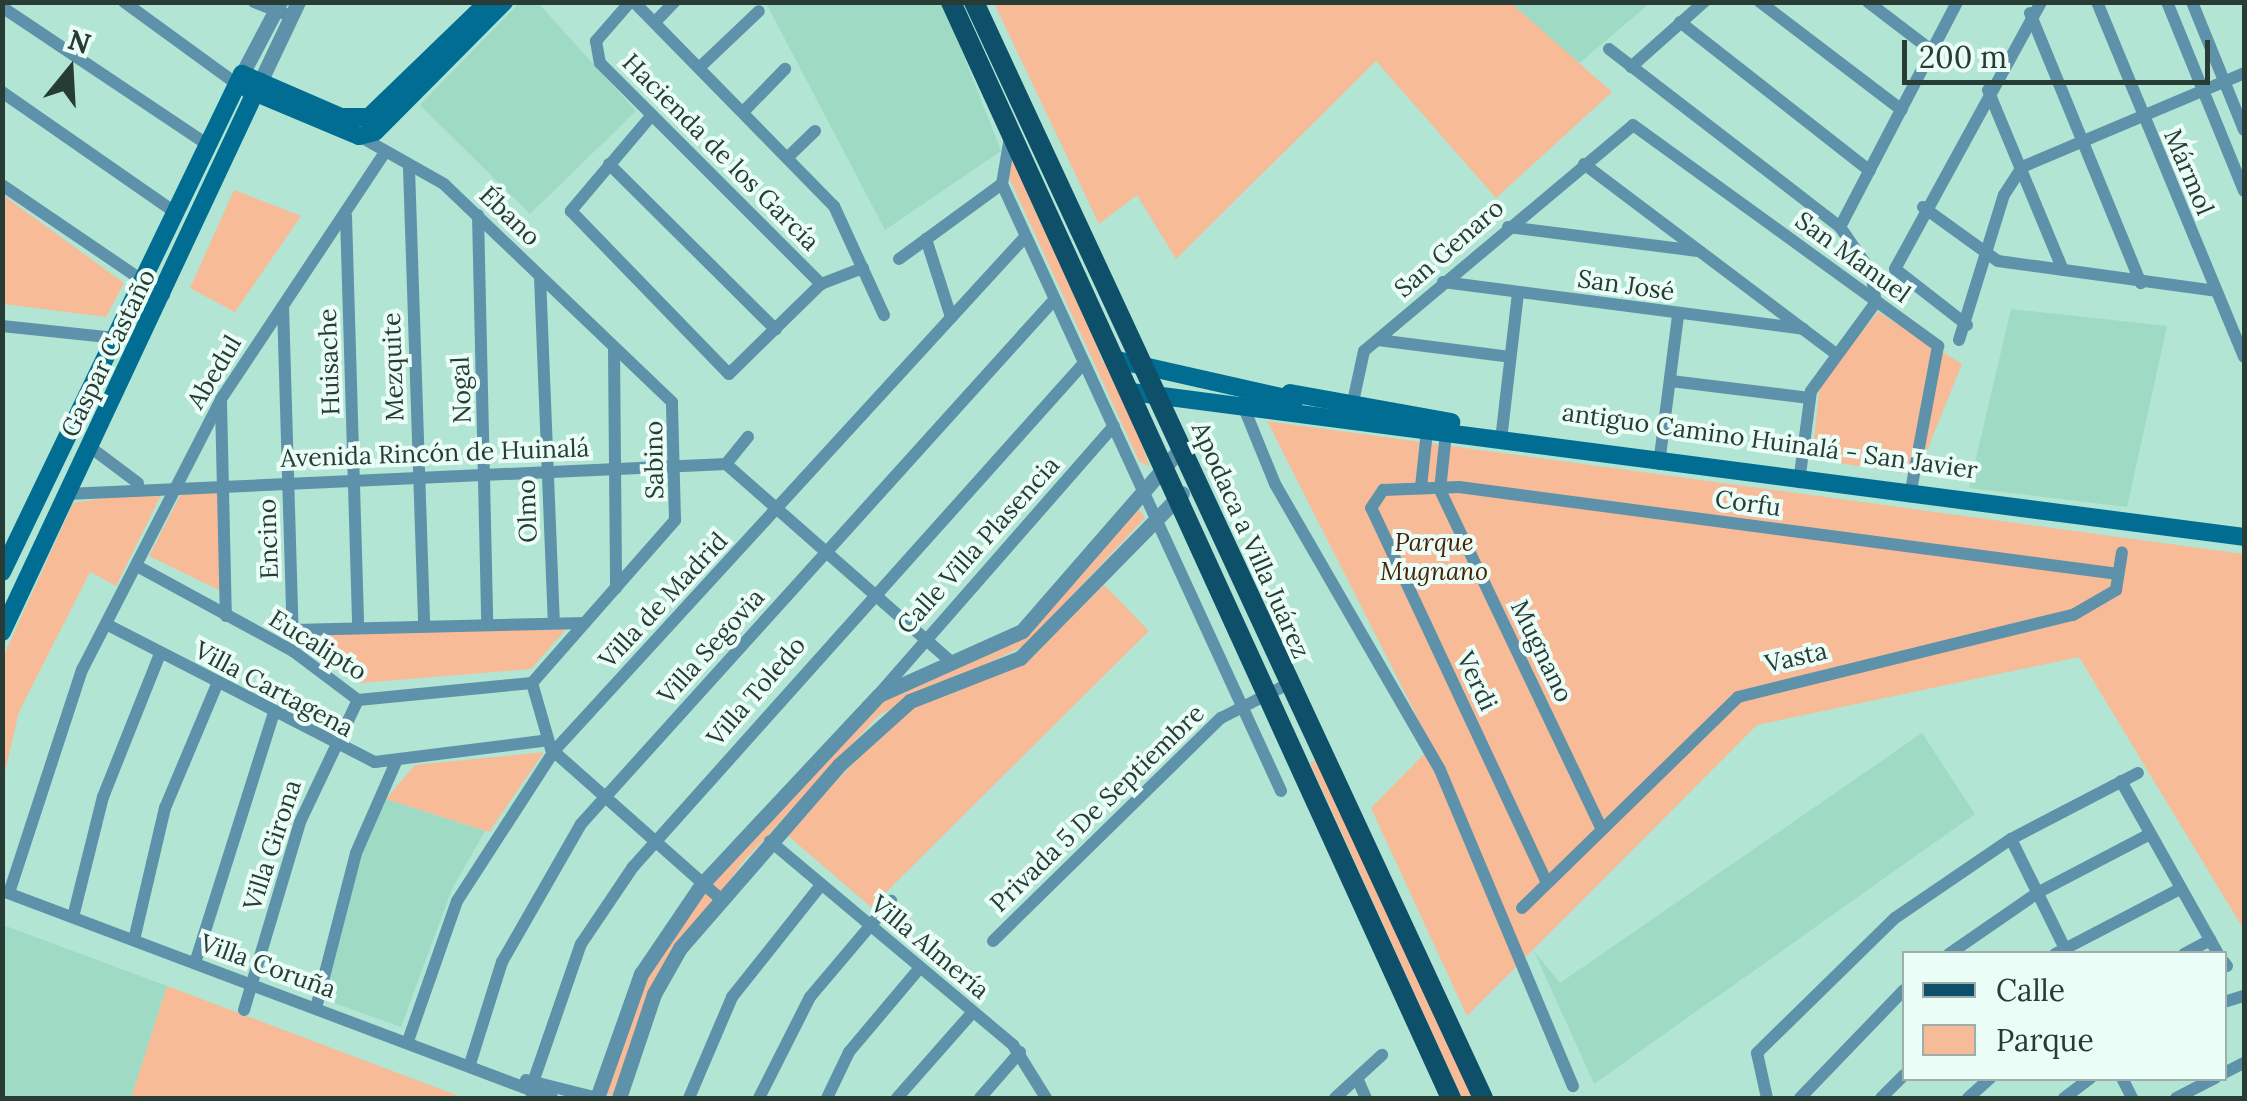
<!DOCTYPE html>
<html>
<head>
<meta charset="utf-8">
<style>
	body { margin:0 }
	#map { position:relative; width:2247px; height:1101px; overflow:hidden; background:#b2e5d3; font-family:Lora,serif }
	div>[style] { position:absolute }
	[style*='--x'] { left:calc(var(--x)*1px); top:calc(var(--y)*1px); width:calc(var(--w)*1px); rotate:calc(var(--a)*1deg) }
	.built>* { inset:0; background:#9fdac5 }
	.green>* { inset:0; background:#f8bb98 }
	.minor>* { height:12px; margin:-6px; padding:0 6px; transform-origin:6px; border-radius:6px; background:#5e91aa }
	.tertiary>* { height:15px; margin:-7.5px; padding:0 7.5px; transform-origin:7.5px; border-radius:7.5px; background:#5e91aa }
	.secondary>* { height:18px; margin:-9px; padding:0 9px; transform-origin:9px; border-radius:9px; background:#016d92 }
	.primary>* { height:20px; margin:-10px; padding:0 10px; transform-origin:10px; border-radius:10px; background:#0e506a }
	span { translate:-50% -50%; white-space:nowrap; text-align:center; line-height:1.15; -webkit-text-stroke:8px #eafef7; paint-order:stroke }
	.street-label { font-size:25px; color:#283c35 }
	.park-label { font-size:25px; color:#4a2307; font-style:italic }
	.frame { position:absolute; inset:0; border:5px solid #283c35; pointer-events:none }
	.legend { position:absolute; left:1902px; top:951px; width:325px; height:130px; box-sizing:border-box; background:#eafef7; border:2px solid #9cb0a9; margin:0; padding:12px 18px; list-style:none; font-size:30px; color:#283c35 }
	.legend li { display:flex; align-items:center; gap:20px; height:50px }
	.legend b { width:50px; border:2px solid #9cb0a9 }
	.north { position:absolute; left:20px; top:20px; width:100px; height:100px; -webkit-text-stroke:8px #eafef7; paint-order:stroke; rotate:18deg; font-size:28px; font-weight:700; line-height:40px; text-align:center; color:#283c35 }
	.north::after { content:''; display:block; margin:auto; width:35px; height:45px; background:#283c35; clip-path:polygon(50% 0,100% 100%,50% 72%,0 100%) }
	.scale { position:absolute; left:1902px; top:40px; width:308px; height:45px; box-sizing:border-box; border:5px solid #283c35; border-top:0; padding-left:12px; font-size:30px; line-height:35px; white-space:nowrap; color:#283c35; -webkit-text-stroke:8px #eafef7; paint-order:stroke }
</style>
</head>
<body>
<div id="map">
	<div class="built">
		<div style="clip-path:polygon(537px 2px,636px 111px,530px 214px,420px 105px,519px 3px)"></div>
		<div style="clip-path:polygon(766px 3px,943px 3px,1001px 151px,885px 230px)"></div>
		<div style="clip-path:polygon(1511px 3px,1650px 3px,1576px 66px)"></div>
		<div style="clip-path:polygon(2011px 309px,2167px 326px,2127px 507px,1969px 488px)"></div>
		<div style="clip-path:polygon(1922px 733px,1975px 814px,1594px 1084px,1534px 951px,1560px 983px)"></div>
		<div style="clip-path:polygon(386px 799px,485px 831px,452px 889px,401px 1027px,323px 999px,358px 858px)"></div>
		<div style="clip-path:polygon(3px 925px,167px 986px,131px 1098px,3px 1098px)"></div>
	</div>
	<div class="green">
		<div style="clip-path:polygon(994px 3px,1511px 3px,1612px 92px,1496px 198px,1376px 61px,1176px 259px,1137px 195px,1099px 224px)"></div>
		<div style="clip-path:polygon(1011px 155px,1088px 311px,1102px 361px,1115px 371px,1150px 467px,1139px 461px,1006px 171px)"></div>
		<div style="clip-path:polygon(234px 190px,301px 216px,235px 312px,190px 288px)"></div>
		<div style="clip-path:polygon(3px 195px,124px 283px,106px 317px,3px 304px)"></div>
		<div style="clip-path:polygon(1878px 312px,1962px 364px,1917px 475px,1812px 459px,1820px 383px)"></div>
		<div style="clip-path:polygon(1267px 421px,2244px 554px,2244px 930px,2079px 657px,1757px 725px,1467px 1016px,1371px 808px,1432px 746px)"></div>
		<div style="clip-path:polygon(164px 489px,116px 586px,90px 572px,19px 712px,3px 780px,3px 657px,73px 503px)"></div>
		<div style="clip-path:polygon(219px 489px,221px 591px,149px 556px,183px 490px)"></div>
		<div style="clip-path:polygon(1138px 508px,1145px 518px,1024px 646px,879px 715px,742px 863px,649px 995px,614px 1095px,606px 1095px,639px 989px,695px 900px,889px 693px,1015px 639px)"></div>
		<div style="clip-path:polygon(1104px 585px,1149px 631px,871px 907px,786px 834px,908px 706px,1030px 658px)"></div>
		<div style="clip-path:polygon(568px 627px,531px 669px,360px 683px,303px 641px,304px 633px)"></div>
		<div style="clip-path:polygon(544px 752px,489px 832px,386px 799px,415px 765px)"></div>
		<div style="clip-path:polygon(1319px 758px,1476px 1098px,1462px 1098px,1310px 763px)"></div>
		<div style="clip-path:polygon(167px 986px,464px 1098px,131px 1098px)"></div>
	</div>
	<div class="minor">
		<div style="--x:124;--y:2;--w:140;--a:36"></div>
		<div style="--x:254;--y:2;--w:33;--a:21"></div>
		<div style="--x:630;--y:2;--w:52;--a:131.1"></div>
		<div style="--x:596;--y:41;--w:22;--a:80"></div>
		<div style="--x:600;--y:63;--w:313;--a:45"></div>
		<div style="--x:634;--y:2;--w:286;--a:45.6"></div>
		<div style="--x:834;--y:206;--w:120;--a:65.4"></div>
		<div style="--x:1760;--y:2;--w:178;--a:37.3"></div>
		<div style="--x:1868;--y:2;--w:79;--a:37.3"></div>
		<div style="--x:2097;--y:2;--w:384;--a:67.5"></div>
		<div style="--x:2167;--y:2;--w:204;--a:67.8"></div>
		<div style="--x:2192;--y:2;--w:138;--a:67.9"></div>
		<div style="--x:2;--y:7;--w:248;--a:33.8"></div>
		<div style="--x:2030;--y:13;--w:292;--a:67.7"></div>
		<div style="--x:655;--y:22;--w:28;--a:-46"></div>
		<div style="--x:1680;--y:22;--w:241;--a:38.1"></div>
		<div style="--x:1609;--y:49;--w:292;--a:37.6"></div>
		<div style="--x:1840;--y:227;--w:55;--a:55.4"></div>
		<div style="--x:1871;--y:272;--w:30;--a:81"></div>
		<div style="--x:1876;--y:302;--w:110;--a:126.1"></div>
		<div style="--x:1811;--y:391;--w:92;--a:97.5"></div>
		<div style="--x:700;--y:67;--w:81;--a:-43.5"></div>
		<div style="--x:1631;--y:67;--w:98;--a:-41.7"></div>
		<div style="--x:1988;--y:90;--w:195;--a:67.4"></div>
		<div style="--x:2;--y:92;--w:212;--a:34.8"></div>
		<div style="--x:744;--y:111;--w:59;--a:-45.7"></div>
		<div style="--x:652;--y:115;--w:126;--a:130.2"></div>
		<div style="--x:571;--y:211;--w:227;--a:45.9"></div>
		<div style="--x:729;--y:374;--w:129;--a:-44.4"></div>
		<div style="--x:821;--y:284;--w:45;--a:-20.9"></div>
		<div style="--x:787;--y:158;--w:39;--a:-44"></div>
		<div style="--x:609;--y:164;--w:235;--a:44.8"></div>
		<div style="--x:1584;--y:164;--w:314;--a:37"></div>
		<div style="--x:409;--y:168;--w:458;--a:88.1"></div>
		<div style="--x:1002;--y:184;--w:668;--a:65.31"></div>
		<div style="--x:2;--y:185;--w:196;--a:34.2"></div>
		<div style="--x:1923;--y:207;--w:92;--a:35.8"></div>
		<div style="--x:1998;--y:261;--w:220;--a:7.8"></div>
		<div style="--x:478;--y:215;--w:409;--a:88.7"></div>
		<div style="--x:346;--y:216;--w:412;--a:88.3"></div>
		<div style="--x:1508;--y:227;--w:193;--a:7.2"></div>
		<div style="--x:1840;--y:227;--w:254;--a:-62.5"></div>
		<div style="--x:926;--y:239;--w:82;--a:72.2"></div>
		<div style="--x:899;--y:259;--w:127;--a:-36.1"></div>
		<div style="--x:1002;--y:184;--w:48;--a:-80.3"></div>
		<div style="--x:540;--y:277;--w:346;--a:87.7"></div>
		<div style="--x:1443;--y:282;--w:363;--a:7.4"></div>
		<div style="--x:283;--y:306;--w:345;--a:88.3"></div>
		<div style="--x:1967;--y:325;--w:91;--a:-142.1"></div>
		<div style="--x:1895;--y:269;--w:304;--a:-61.3"></div>
		<div style="--x:2;--y:326;--w:116;--a:6"></div>
		<div style="--x:1378;--y:340;--w:133;--a:7.3"></div>
		<div style="--x:1959;--y:340;--w:152;--a:-72.8"></div>
		<div style="--x:2004;--y:195;--w:33;--a:-57"></div>
		<div style="--x:2022;--y:167;--w:241;--a:-22.9"></div>
		<div style="--x:614;--y:349;--w:239;--a:89.5"></div>
		<div style="--x:1671;--y:381;--w:140;--a:7"></div>
		<div style="--x:221;--y:402;--w:214;--a:88.7"></div>
		<div style="--x:1242;--y:403;--w:87;--a:67.8"></div>
		<div style="--x:1275;--y:484;--w:330;--a:60"></div>
		<div style="--x:1440;--y:770;--w:343;--a:67.2"></div>
		<div style="--x:1351;--y:411;--w:61;--a:-77.8"></div>
		<div style="--x:1364;--y:351;--w:351;--a:-40"></div>
		<div style="--x:1633;--y:125;--w:377;--a:35.9"></div>
		<div style="--x:1938;--y:346;--w:153;--a:100.6"></div>
		<div style="--x:1446;--y:433;--w:57;--a:96"></div>
		<div style="--x:1440;--y:490;--w:376;--a:64.5"></div>
		<div style="--x:1501;--y:440;--w:148;--a:-83.4"></div>
		<div style="--x:90;--y:447;--w:60;--a:36.9"></div>
		<div style="--x:726;--y:464;--w:295;--a:41.3"></div>
		<div style="--x:726;--y:464;--w:35;--a:-51"></div>
		<div style="--x:1659;--y:464;--w:150;--a:-82.7"></div>
		<div style="--x:1421;--y:487;--w:56;--a:-83.9"></div>
		<div style="--x:67;--y:494;--w:660;--a:-2.61"></div>
		<div style="--x:137;--y:566;--w:178;--a:28.6"></div>
		<div style="--x:293;--y:651;--w:81;--a:37"></div>
		<div style="--x:358;--y:700;--w:175;--a:-5.6"></div>
		<div style="--x:532;--y:683;--w:217;--a:-48.7"></div>
		<div style="--x:675;--y:520;--w:118;--a:-91.5"></div>
		<div style="--x:672;--y:402;--w:315;--a:-136.3"></div>
		<div style="--x:444;--y:184;--w:98;--a:-150.5"></div>
		<div style="--x:106;--y:624;--w:302;--a:27.2"></div>
		<div style="--x:375;--y:762;--w:174;--a:-7.2"></div>
		<div style="--x:294;--y:630;--w:291;--a:-1.4"></div>
		<div style="--x:532;--y:683;--w:69;--a:73.9"></div>
		<div style="--x:551;--y:749;--w:223;--a:41.5"></div>
		<div style="--x:880;--y:693;--w:355;--a:-48.8"></div>
		<div style="--x:2121;--y:781;--w:198;--a:60.7"></div>
		<div style="--x:2011;--y:839;--w:127;--a:63.8"></div>
		<div style="--x:770;--y:841;--w:317;--a:40"></div>
		<div style="--x:1013;--y:1045;--w:62;--a:58.1"></div>
		<div style="--x:1547;--y:883;--w:414;--a:-115.1"></div>
		<div style="--x:1371;--y:508;--w:22;--a:-56"></div>
		<div style="--x:1383;--y:490;--w:76;--a:-2.3"></div>
		<div style="--x:1459;--y:487;--w:665;--a:7.52"></div>
		<div style="--x:5;--y:892;--w:585;--a:20.64"></div>
		<div style="--x:9;--y:893;--w:235;--a:-71.9"></div>
		<div style="--x:82;--y:670;--w:305;--a:-62.8"></div>
		<div style="--x:221;--y:399;--w:293;--a:-56.4"></div>
		<div style="--x:1522;--y:908;--w:302;--a:-44.3"></div>
		<div style="--x:1738;--y:697;--w:345;--a:-13.8"></div>
		<div style="--x:2073;--y:615;--w:50;--a:-30.2"></div>
		<div style="--x:2116;--y:590;--w:38;--a:-81"></div>
		<div style="--x:73;--y:917;--w:124;--a:-76"></div>
		<div style="--x:103;--y:797;--w:154;--a:-68.3"></div>
		<div style="--x:134;--y:940;--w:136;--a:-76.8"></div>
		<div style="--x:165;--y:808;--w:134;--a:-67.2"></div>
		<div style="--x:993;--y:941;--w:319;--a:-44.4"></div>
		<div style="--x:1221;--y:718;--w:75;--a:-26.9"></div>
		<div style="--x:1949;--y:954;--w:109;--a:-34.6"></div>
		<div style="--x:2039;--y:892;--w:125;--a:-27.6"></div>
		<div style="--x:2055;--y:954;--w:141;--a:-27.5"></div>
		<div style="--x:2184;--y:954;--w:30;--a:-28"></div>
		<div style="--x:2224;--y:962;--w:5;--a:53"></div>
		<div style="--x:195;--y:963;--w:260;--a:-72.5"></div>
		<div style="--x:2224;--y:1002;--w:21;--a:-17"></div>
		<div style="--x:316;--y:1008;--w:160;--a:-75.5"></div>
		<div style="--x:356;--y:853;--w:97;--a:-66.3"></div>
		<div style="--x:244;--y:1010;--w:196;--a:-73.4"></div>
		<div style="--x:300;--y:822;--w:135;--a:-64.6"></div>
		<div style="--x:408;--y:1041;--w:148;--a:-70.7"></div>
		<div style="--x:457;--y:901;--w:179;--a:-57.1"></div>
		<div style="--x:554;--y:751;--w:697;--a:-47.5"></div>
		<div style="--x:470;--y:1064;--w:107;--a:-72.6"></div>
		<div style="--x:502;--y:962;--w:159;--a:-60.2"></div>
		<div style="--x:581;--y:824;--w:704;--a:-47.93"></div>
		<div style="--x:2224;--y:1073;--w:22;--a:-27"></div>
		<div style="--x:1357;--y:1078;--w:22;--a:66"></div>
		<div style="--x:2122;--y:1078;--w:22;--a:63"></div>
		<div style="--x:526;--y:1080;--w:73;--a:14.2"></div>
		<div style="--x:530;--y:1091;--w:156;--a:-70.9"></div>
		<div style="--x:581;--y:944;--w:93;--a:-56"></div>
		<div style="--x:633;--y:867;--w:676;--a:-48.18"></div>
		<div style="--x:689;--y:1098;--w:110;--a:-66.9"></div>
		<div style="--x:732;--y:997;--w:143;--a:-51.5"></div>
		<div style="--x:759;--y:1098;--w:113;--a:-63.2"></div>
		<div style="--x:810;--y:997;--w:126;--a:-49.8"></div>
		<div style="--x:827;--y:1098;--w:51;--a:-64.4"></div>
		<div style="--x:849;--y:1052;--w:109;--a:-49.9"></div>
		<div style="--x:897;--y:1098;--w:113;--a:-48.6"></div>
		<div style="--x:980;--y:1098;--w:61;--a:-49"></div>
		<div style="--x:1335;--y:1098;--w:64;--a:-42.5"></div>
		<div style="--x:1767;--y:1098;--w:46;--a:-102.5"></div>
		<div style="--x:1757;--y:1053;--w:193;--a:-44.4"></div>
		<div style="--x:1895;--y:918;--w:140;--a:-34.3"></div>
		<div style="--x:2011;--y:839;--w:143;--a:-27.5"></div>
		<div style="--x:1800;--y:1098;--w:150;--a:-46.1"></div>
		<div style="--x:1881;--y:1098;--w:33;--a:-45"></div>
		<div style="--x:1968;--y:1098;--w:30;--a:-42"></div>
		<div style="--x:2064;--y:1098;--w:34;--a:-37"></div>
		<div style="--x:2176;--y:1098;--w:44;--a:-27.1"></div>
	</div>
	<div class="tertiary">
		<div style="--x:242;--y:74;--w:81;--a:-62.2"></div>
		<div style="--x:260;--y:82;--w:89;--a:-64.6"></div>
		<div style="--x:597;--y:1098;--w:132;--a:-70.5"></div>
		<div style="--x:641;--y:974;--w:109;--a:-55.9"></div>
		<div style="--x:702;--y:884;--w:259;--a:-46.9"></div>
		<div style="--x:879;--y:695;--w:157;--a:-24.1"></div>
		<div style="--x:1022;--y:631;--w:245;--a:-49"></div>
		<div style="--x:619;--y:1098;--w:110;--a:-71.4"></div>
		<div style="--x:654;--y:994;--w:53;--a:-60.5"></div>
		<div style="--x:680;--y:948;--w:242;--a:-49"></div>
		<div style="--x:839;--y:765;--w:96;--a:-42"></div>
		<div style="--x:910;--y:701;--w:118;--a:-21.4"></div>
		<div style="--x:1020;--y:658;--w:231;--a:-45.5"></div>
	</div>
	<div class="secondary">
		<div style="--x:249;--y:90;--w:119;--a:22.7"></div>
		<div style="--x:359;--y:136;--w:16;--a:-14"></div>
		<div style="--x:375;--y:132;--w:183;--a:-45.2"></div>
		<div style="--x:1117;--y:360;--w:182;--a:12.7"></div>
		<div style="--x:1131;--y:392;--w:1122;--a:7.42"></div>
		<div style="--x:1290;--y:393;--w:164;--a:10.2"></div>
		<div style="--x:2;--y:572;--w:553;--a:-64.27"></div>
		<div style="--x:242;--y:74;--w:108;--a:23.5"></div>
		<div style="--x:341;--y:117;--w:28;--a:0"></div>
		<div style="--x:369;--y:117;--w:165;--a:-44"></div>
		<div style="--x:2;--y:632;--w:608;--a:-64.87"></div>
	</div>
	<div class="primary">
		<div style="--x:951;--y:2;--w:1205;--a:65.48"></div>
		<div style="--x:974;--y:2;--w:1208;--a:65.09"></div>
	</div>
	<div class="street-label">
		<span style="left:721px;top:152px;rotate:45deg">Hacienda de los García</span>
		<span style="left:2189px;top:172px;rotate:67deg">Mármol</span>
		<span style="left:510px;top:216px;rotate:44deg">Ébano</span>
		<span style="left:1449px;top:248px;rotate:-41deg">San Genaro</span>
		<span style="left:1853px;top:257px;rotate:36deg">San Manuel</span>
		<span style="left:1626px;top:285px;rotate:8deg">San José</span>
		<span style="left:108px;top:353px;rotate:-64deg">Gaspar Castaño</span>
		<span style="left:329px;top:362px;rotate:-92deg">Huisache</span>
		<span style="left:393px;top:367px;rotate:-92deg">Mezquite</span>
		<span style="left:214px;top:372px;rotate:-59deg">Abedul</span>
		<span style="left:461px;top:390px;rotate:-92deg">Nogal</span>
		<span style="left:1770px;top:441px;rotate:8deg">antiguo Camino Huinalá - San Javier</span>
		<span style="left:435px;top:453px;rotate:-2deg">Avenida Rincón de Huinalá</span>
		<span style="left:654px;top:460px;rotate:-91deg">Sabino</span>
		<span style="left:1748px;top:503px;rotate:8deg">Corfu</span>
		<span style="left:527px;top:511px;rotate:-92deg">Olmo</span>
		<span style="left:268px;top:539px;rotate:-92deg">Encino</span>
		<span style="left:1251px;top:540px;rotate:66deg">Apodaca a Villa Juárez</span>
		<span style="left:978px;top:545px;rotate:-48deg">Calle Villa Plasencia</span>
		<span style="left:663px;top:600px;rotate:-47deg">Villa de Madrid</span>
		<span style="left:318px;top:645px;rotate:32deg">Eucalipto</span>
		<span style="left:711px;top:646px;rotate:-48deg">Villa Segovia</span>
		<span style="left:1542px;top:651px;rotate:64deg">Mugnano</span>
		<span style="left:1796px;top:657px;rotate:-13deg">Vasta</span>
		<span style="left:1477px;top:681px;rotate:65deg">Verdi</span>
		<span style="left:274px;top:689px;rotate:28deg">Villa Cartagena</span>
		<span style="left:756px;top:691px;rotate:-49deg">Villa Toledo</span>
		<span style="left:1097px;top:808px;rotate:-44deg">Privada 5 De Septiembre</span>
		<span style="left:272px;top:845px;rotate:-72deg">Villa Girona</span>
		<span style="left:930px;top:947px;rotate:40deg">Villa Almería</span>
		<span style="left:268px;top:966px;rotate:20deg">Villa Coruña</span>
	</div>
	<div class="park-label">
		<span style="left:1434px;top:557px">Parque<br>Mugnano</span>
	</div>
	<div class="frame"></div>
	<ul class="legend">
	<li><b style="height:12px;background:#0e506a"></b>Calle</li>
	<li><b style="height:28px;background:#f8bb98"></b>Parque</li>
	</ul>
	<div class="north">N</div>
	<div class="scale">200 m</div>
</div>
</body>
</html>
